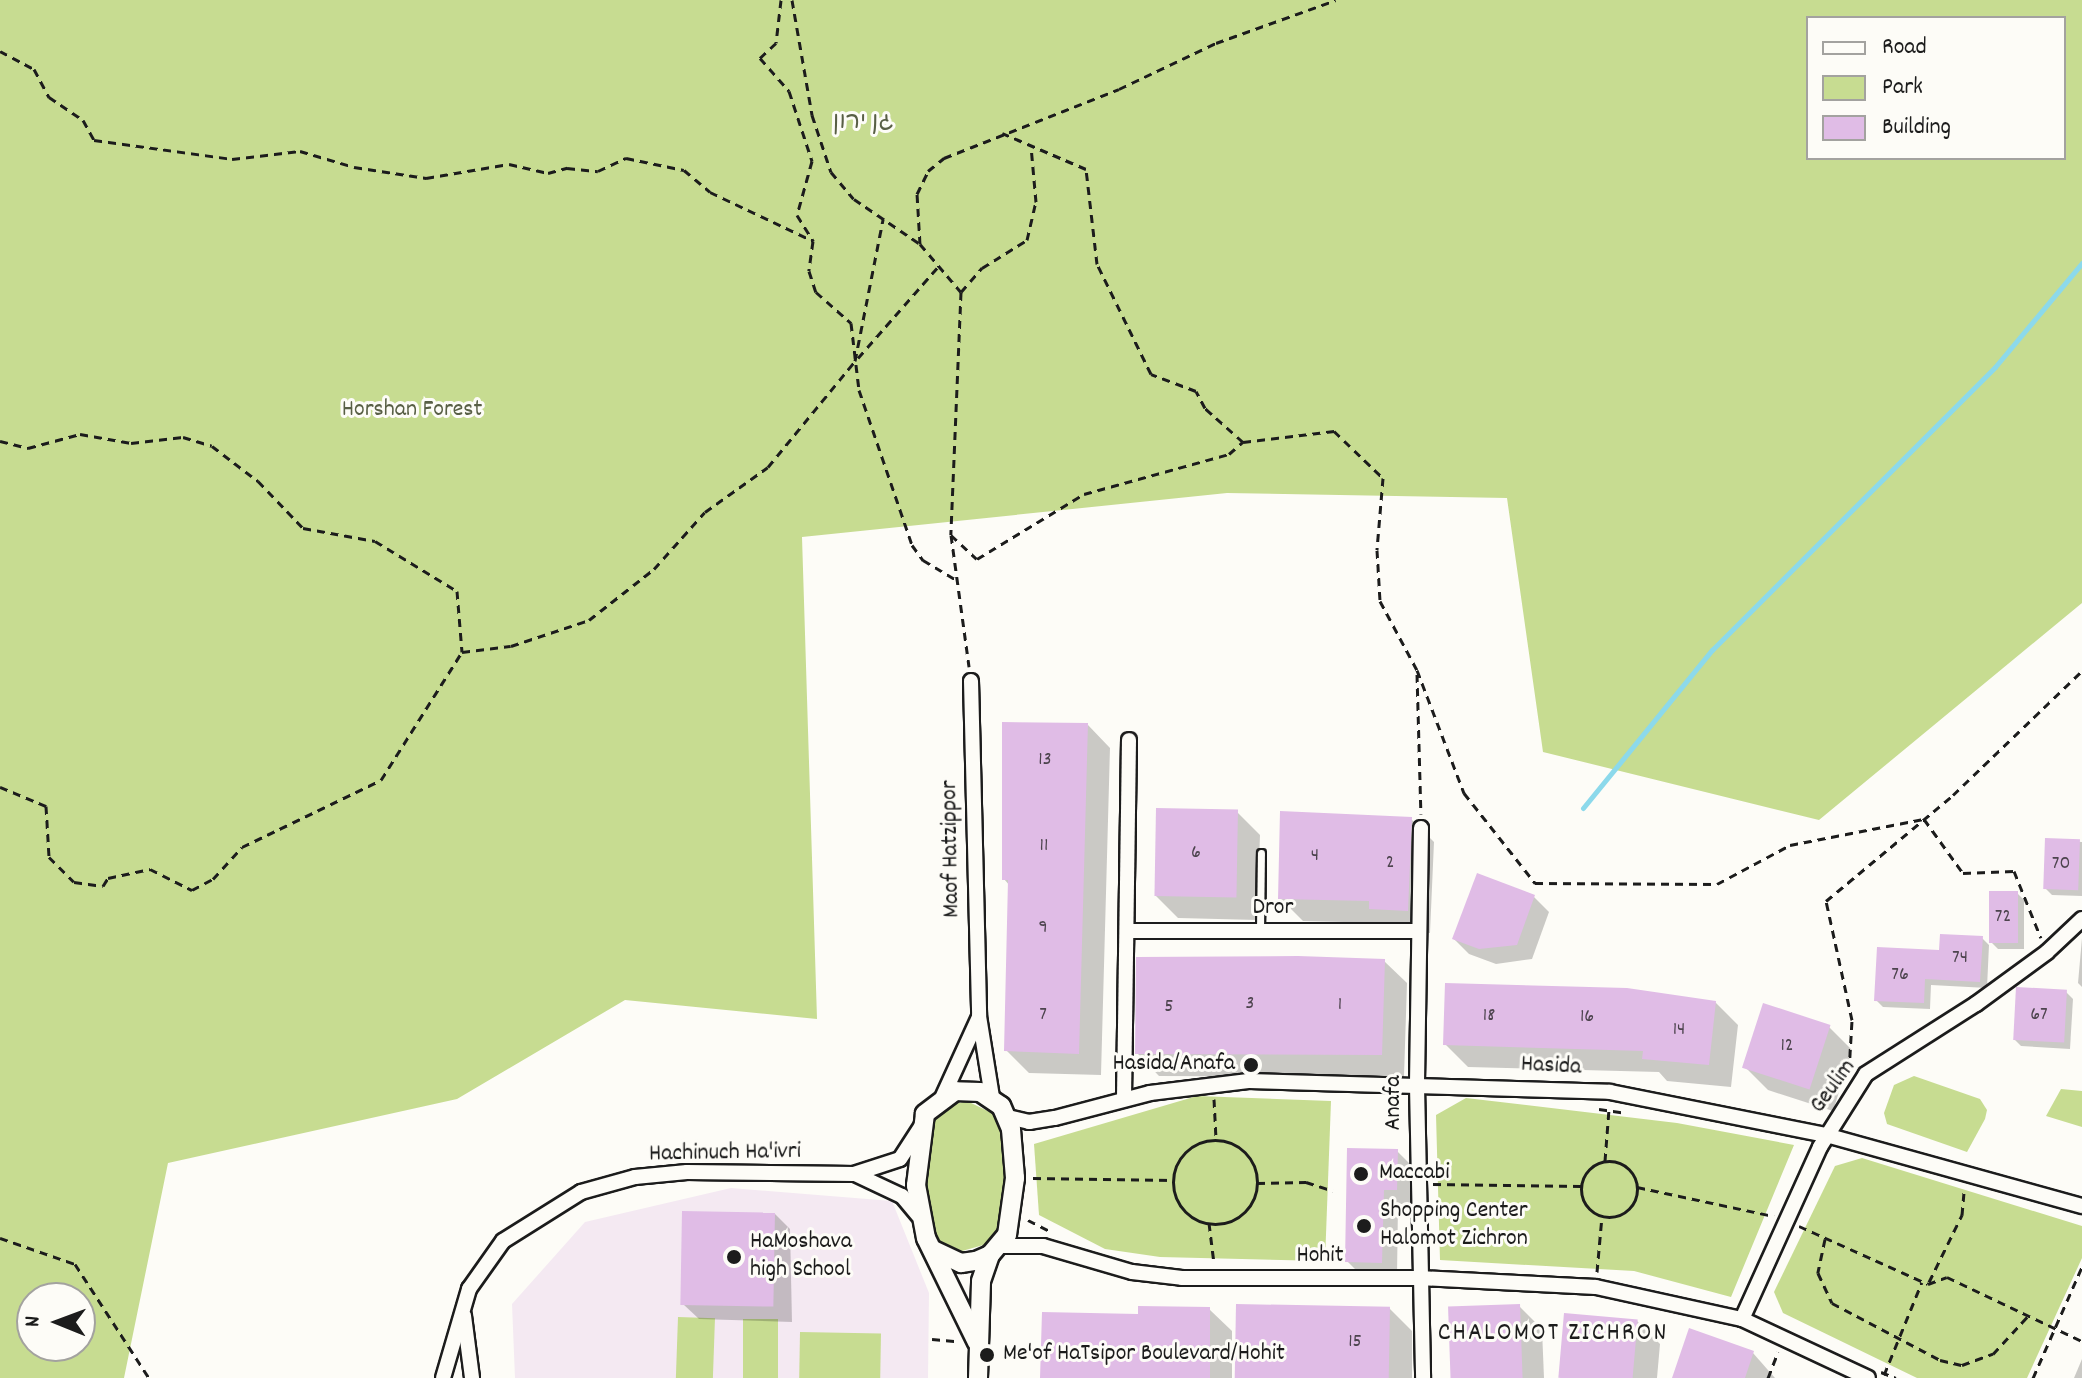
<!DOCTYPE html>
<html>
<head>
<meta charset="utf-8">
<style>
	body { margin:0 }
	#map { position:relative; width:2082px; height:1378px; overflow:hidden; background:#fdfcf7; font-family:Dekko,"Playpen Sans Hebrew",sans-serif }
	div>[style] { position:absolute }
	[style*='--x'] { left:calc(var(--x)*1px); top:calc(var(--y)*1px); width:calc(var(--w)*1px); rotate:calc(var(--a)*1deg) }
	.built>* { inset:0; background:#f4e9f2 }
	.green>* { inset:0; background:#c7dc91; transform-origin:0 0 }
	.shadow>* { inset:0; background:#0003 }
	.stream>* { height:5px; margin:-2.5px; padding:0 2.5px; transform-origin:2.5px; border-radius:2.5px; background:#8cd9eb }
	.building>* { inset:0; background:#e0bce6; transform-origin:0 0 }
	.path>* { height:3px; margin-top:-1.5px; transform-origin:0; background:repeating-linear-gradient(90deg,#1c1c1c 0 8px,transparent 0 14px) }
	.path>.ring { margin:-1.5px; padding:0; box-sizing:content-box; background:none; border:3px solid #1c1c1c; border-radius:50% }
	.roads { filter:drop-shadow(2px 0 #1c1c1c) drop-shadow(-2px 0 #1c1c1c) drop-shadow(0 2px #1c1c1c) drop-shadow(0 -2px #1c1c1c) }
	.service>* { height:7px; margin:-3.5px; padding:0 3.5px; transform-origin:3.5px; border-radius:3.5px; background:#fdfcf7 }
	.minor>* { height:14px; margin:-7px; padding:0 7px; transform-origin:7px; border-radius:7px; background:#fdfcf7 }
	.tertiary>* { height:18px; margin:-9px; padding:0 9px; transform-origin:9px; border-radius:9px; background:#fdfcf7 }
	.dots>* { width:22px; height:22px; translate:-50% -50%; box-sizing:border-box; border:4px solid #fdfcf7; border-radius:50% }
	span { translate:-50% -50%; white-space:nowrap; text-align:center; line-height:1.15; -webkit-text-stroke:6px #fdfcf7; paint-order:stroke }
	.number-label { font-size:20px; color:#4d444e }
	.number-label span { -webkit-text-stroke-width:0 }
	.park-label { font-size:24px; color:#585f45 }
	.street-label { font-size:24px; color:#1c1c1c }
	.poi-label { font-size:24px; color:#1c1c1c }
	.right { translate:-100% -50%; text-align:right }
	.left { translate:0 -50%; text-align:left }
	.neighbourhood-label { font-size:26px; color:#1c1c1c; letter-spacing:2px }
	.legend { position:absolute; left:1806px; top:16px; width:260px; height:144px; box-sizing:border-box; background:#fdfcf7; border:2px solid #a3a29f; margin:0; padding:10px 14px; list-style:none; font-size:24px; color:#1c1c1c }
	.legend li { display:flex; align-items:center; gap:16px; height:40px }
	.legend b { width:40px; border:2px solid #a3a29f }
	.north { position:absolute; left:16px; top:1282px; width:80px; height:80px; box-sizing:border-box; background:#fdfcf7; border:2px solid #a3a29f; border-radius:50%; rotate:271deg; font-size:22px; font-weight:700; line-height:32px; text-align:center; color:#1c1c1c }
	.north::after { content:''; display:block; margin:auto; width:28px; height:36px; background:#1c1c1c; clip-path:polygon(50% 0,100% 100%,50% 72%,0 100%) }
</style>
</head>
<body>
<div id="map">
	<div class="built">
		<div style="clip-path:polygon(731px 1188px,892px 1201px,929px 1293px,928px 1378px,515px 1378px,512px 1304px,585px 1222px)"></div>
	</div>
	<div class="green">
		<div style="clip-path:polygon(evenodd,0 0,2082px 0,2082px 603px,1819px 820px,1543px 752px,1507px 498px,1227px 493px,802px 537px,817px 1019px,625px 1000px,457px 1099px,168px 1163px,124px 1378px,0 1378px,0 0,1808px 18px,2064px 18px,2064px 158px,1808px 158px,1808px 18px,0 0,32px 1298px,80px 1298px,80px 1346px,32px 1346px,32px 1298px)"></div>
		<div style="clip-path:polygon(1914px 1076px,1980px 1099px,1987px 1110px,1985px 1119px,1967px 1152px,1887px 1124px,1884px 1113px,1894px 1085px)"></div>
		<div style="clip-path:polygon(2061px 1089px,2082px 1091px,2082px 1127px,2046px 1116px)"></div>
		<div style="clip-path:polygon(1197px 1096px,1331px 1101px,1325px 1261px,1160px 1257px,1105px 1249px,1039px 1215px,1034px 1144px)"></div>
		<div style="clip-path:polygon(1466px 1098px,1677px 1123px,1794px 1145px,1731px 1297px,1634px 1271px,1440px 1260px,1436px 1115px)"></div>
		<div style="clip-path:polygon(967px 1101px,996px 1115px,1008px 1160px,1001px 1227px,987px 1244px,962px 1251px,937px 1240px,929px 1229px,922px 1183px,930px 1122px,946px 1106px)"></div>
		<div style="clip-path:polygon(1862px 1158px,2082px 1226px,2082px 1258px,2027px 1378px,1917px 1378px,1783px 1313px,1774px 1292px,1835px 1166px)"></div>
		<div style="left:678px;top:1317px;width:37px;height:61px;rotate:2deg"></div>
		<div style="left:743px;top:1319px;width:35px;height:59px"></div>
		<div style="left:800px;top:1332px;width:81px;height:46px;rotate:1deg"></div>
	</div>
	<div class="shadow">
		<div style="clip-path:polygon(1088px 725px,1110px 748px,1101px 1075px,1029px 1073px,1006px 1050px,1010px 886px,1004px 879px)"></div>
		<div style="clip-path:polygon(1237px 812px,1260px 835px,1257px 920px,1178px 918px,1155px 895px)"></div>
		<div style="clip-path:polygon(1411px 819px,1434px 842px,1430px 933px,1393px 931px,1385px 923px,1303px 921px,1280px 898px)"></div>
		<div style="clip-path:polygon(2047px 840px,2082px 842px,2082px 896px,2052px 895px,2045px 888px)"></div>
		<div style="clip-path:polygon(2017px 893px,2024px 900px,2024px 949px,1998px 949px,1991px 942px)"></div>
		<div style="clip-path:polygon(1534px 897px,1549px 912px,1532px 959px,1496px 964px,1469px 954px,1454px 939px)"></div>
		<div style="clip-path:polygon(1982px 938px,1989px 945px,1987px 988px,1931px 985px,1930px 1009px,1883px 1007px,1876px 1000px,1941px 952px)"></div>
		<div style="clip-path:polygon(2082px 938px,2082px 987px,2078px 983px)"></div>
		<div style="clip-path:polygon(1384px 961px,1407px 983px,1404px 1077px,1159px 1076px,1137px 1053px)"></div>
		<div style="clip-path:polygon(2066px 992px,2073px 999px,2070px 1049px,2021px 1046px,2014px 1039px)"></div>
		<div style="clip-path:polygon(1715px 1002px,1738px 1025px,1731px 1087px,1667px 1081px,1659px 1072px,1468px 1067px,1445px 1044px)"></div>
		<div style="clip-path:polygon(1829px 1027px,1852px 1050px,1833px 1111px,1768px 1090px,1745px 1067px)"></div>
		<div style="clip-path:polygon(1397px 1151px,1412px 1166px,1411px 1204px,1398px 1204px,1397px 1277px,1362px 1276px,1347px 1261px)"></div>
		<div style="clip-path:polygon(775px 1214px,790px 1229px,792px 1322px,699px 1319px,683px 1304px)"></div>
		<div style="clip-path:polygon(1519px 1306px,1542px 1329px,1544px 1378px,1453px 1378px)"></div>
		<div style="clip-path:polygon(1389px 1308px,1412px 1331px,1412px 1378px,1237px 1378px)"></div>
		<div style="clip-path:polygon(1209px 1309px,1232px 1331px,1232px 1378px,1042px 1378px,1140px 1316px)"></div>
		<div style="clip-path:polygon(1637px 1321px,1660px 1344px,1657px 1378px,1560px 1378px)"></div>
		<div style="clip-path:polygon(1753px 1353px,1775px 1378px,1674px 1378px)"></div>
		<div style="clip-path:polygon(2082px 1359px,2082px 1378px,2074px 1378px)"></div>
	</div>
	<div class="stream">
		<div style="--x:1583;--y:808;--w:204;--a:-50.8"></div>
		<div style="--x:1712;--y:650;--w:400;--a:-45"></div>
		<div style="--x:1995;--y:367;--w:136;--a:-50.1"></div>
	</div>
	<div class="building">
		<div style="clip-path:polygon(1002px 722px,1088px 723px,1079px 1054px,1004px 1051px,1008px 880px,1002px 880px)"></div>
		<div style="left:1156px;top:808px;width:82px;height:88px;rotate:1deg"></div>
		<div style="clip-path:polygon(1280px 811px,1412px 817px,1408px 911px,1369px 909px,1369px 901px,1278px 899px)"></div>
		<div style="left:2045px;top:838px;width:35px;height:51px;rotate:2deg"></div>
		<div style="clip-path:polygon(1477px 873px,1535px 895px,1517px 945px,1479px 949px,1452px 939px)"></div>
		<div style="left:1989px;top:891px;width:29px;height:52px"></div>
		<div style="clip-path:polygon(1940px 934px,1983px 936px,1980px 982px,1925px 979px,1924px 1003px,1874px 1001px,1877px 947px,1939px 950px)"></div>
		<div style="clip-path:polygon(1298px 956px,1385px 959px,1382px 1055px,1135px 1054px,1136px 957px)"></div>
		<div style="clip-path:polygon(1445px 983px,1627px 988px,1716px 1001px,1709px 1065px,1642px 1059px,1643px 1051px,1443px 1045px)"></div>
		<div style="left:2016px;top:987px;width:51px;height:53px;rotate:3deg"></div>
		<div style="left:1763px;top:1003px;width:71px;height:68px;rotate:18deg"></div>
		<div style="clip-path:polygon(1347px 1148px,1398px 1149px,1397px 1190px,1384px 1190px,1382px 1263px,1345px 1262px)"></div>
		<div style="left:682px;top:1211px;width:93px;height:94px;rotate:1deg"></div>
		<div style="left:1236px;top:1304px;width:154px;height:74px;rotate:1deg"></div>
		<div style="left:1520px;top:1304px;width:74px;height:72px;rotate:88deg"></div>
		<div style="clip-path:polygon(1138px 1306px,1210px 1307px,1210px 1378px,1040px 1378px,1042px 1312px,1138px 1314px)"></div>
		<div style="left:1564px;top:1313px;width:74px;height:65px;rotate:5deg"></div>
		<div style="clip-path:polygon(1689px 1328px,1754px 1351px,1745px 1378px,1672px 1378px)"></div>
	</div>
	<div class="path">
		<div style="--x:781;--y:0;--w:43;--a:96.6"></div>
		<div style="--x:776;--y:43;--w:22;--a:137"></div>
		<div style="--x:760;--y:58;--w:44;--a:48.7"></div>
		<div style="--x:789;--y:91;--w:74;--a:71.8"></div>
		<div style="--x:812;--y:161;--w:56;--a:105.5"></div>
		<div style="--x:797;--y:215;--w:31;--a:58"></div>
		<div style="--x:813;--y:241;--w:30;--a:98"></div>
		<div style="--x:809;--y:271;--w:22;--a:72"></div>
		<div style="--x:816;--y:292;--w:47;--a:41.5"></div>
		<div style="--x:851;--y:323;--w:67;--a:83.2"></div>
		<div style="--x:859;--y:390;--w:164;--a:71.1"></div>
		<div style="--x:912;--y:545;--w:19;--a:54"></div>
		<div style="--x:923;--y:560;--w:37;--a:31"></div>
		<div style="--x:792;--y:0;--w:117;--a:80.1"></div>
		<div style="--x:812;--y:115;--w:60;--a:71.6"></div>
		<div style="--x:831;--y:172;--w:35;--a:50"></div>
		<div style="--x:854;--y:199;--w:80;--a:34.3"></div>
		<div style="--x:920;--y:244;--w:63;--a:49.5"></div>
		<div style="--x:961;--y:292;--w:243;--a:92.4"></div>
		<div style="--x:951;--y:535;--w:133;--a:82.2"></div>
		<div style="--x:0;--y:51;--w:38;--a:28"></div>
		<div style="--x:34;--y:69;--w:32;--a:62"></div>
		<div style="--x:49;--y:97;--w:41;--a:34.1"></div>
		<div style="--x:83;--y:120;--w:23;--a:61"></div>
		<div style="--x:94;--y:140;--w:139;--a:7.8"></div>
		<div style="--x:232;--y:159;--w:68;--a:-6.7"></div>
		<div style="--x:300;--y:151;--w:56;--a:16.5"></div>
		<div style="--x:354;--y:167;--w:73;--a:8.7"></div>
		<div style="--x:426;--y:178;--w:84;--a:-9.6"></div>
		<div style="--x:509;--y:164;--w:40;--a:13"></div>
		<div style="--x:548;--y:173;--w:20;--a:-15"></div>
		<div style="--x:567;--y:168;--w:31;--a:6"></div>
		<div style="--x:598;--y:171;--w:31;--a:-25"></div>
		<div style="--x:626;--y:158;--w:59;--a:11.7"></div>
		<div style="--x:684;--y:170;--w:34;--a:40"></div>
		<div style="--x:710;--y:192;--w:114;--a:25.4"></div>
		<div style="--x:920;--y:244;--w:50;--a:-93.4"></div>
		<div style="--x:917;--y:194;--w:25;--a:-64"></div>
		<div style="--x:928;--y:171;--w:21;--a:-39"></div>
		<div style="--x:944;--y:158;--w:188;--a:-21.5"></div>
		<div style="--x:1119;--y:89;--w:107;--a:-25.4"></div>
		<div style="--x:1216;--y:43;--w:127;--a:-19.7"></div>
		<div style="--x:961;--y:292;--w:32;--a:-49"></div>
		<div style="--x:982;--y:268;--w:53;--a:-31.9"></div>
		<div style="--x:1027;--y:240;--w:39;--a:-77"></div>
		<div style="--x:1036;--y:202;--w:56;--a:-95.1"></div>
		<div style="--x:858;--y:358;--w:120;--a:-48.7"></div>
		<div style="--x:0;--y:441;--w:29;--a:14"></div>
		<div style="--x:28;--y:448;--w:54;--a:-15.1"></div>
		<div style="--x:80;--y:434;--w:52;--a:10"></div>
		<div style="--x:131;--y:443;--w:52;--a:-6.6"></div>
		<div style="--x:183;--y:437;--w:30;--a:17"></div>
		<div style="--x:212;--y:446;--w:58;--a:37.3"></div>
		<div style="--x:258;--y:481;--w:65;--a:46.2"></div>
		<div style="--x:303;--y:528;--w:73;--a:10.2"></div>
		<div style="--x:375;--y:541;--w:96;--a:31.4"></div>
		<div style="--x:457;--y:591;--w:61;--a:85.3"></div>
		<div style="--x:1243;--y:442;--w:92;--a:-6.9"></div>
		<div style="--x:1334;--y:431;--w:68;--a:43.8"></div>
		<div style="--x:1383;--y:478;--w:72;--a:94.8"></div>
		<div style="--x:1377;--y:550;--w:51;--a:86.6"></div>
		<div style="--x:1380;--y:601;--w:78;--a:61.8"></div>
		<div style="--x:1417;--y:670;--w:132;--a:69.1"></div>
		<div style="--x:1464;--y:793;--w:115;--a:51.7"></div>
		<div style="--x:1535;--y:883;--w:182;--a:0.3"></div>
		<div style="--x:1717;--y:884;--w:83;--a:-28.1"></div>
		<div style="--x:1790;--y:845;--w:136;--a:-11"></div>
		<div style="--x:1924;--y:819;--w:67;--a:54.2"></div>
		<div style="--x:1963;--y:873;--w:51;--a:-2.2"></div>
		<div style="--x:2014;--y:871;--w:72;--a:68.1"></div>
		<div style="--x:951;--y:535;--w:35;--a:43"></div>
		<div style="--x:977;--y:559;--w:125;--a:-31.3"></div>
		<div style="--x:1084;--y:494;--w:150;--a:-15.4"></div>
		<div style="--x:1229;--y:454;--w:18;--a:-41"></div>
		<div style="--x:1243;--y:442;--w:51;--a:-138.2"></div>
		<div style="--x:1205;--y:408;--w:19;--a:-118"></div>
		<div style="--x:1196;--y:391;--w:48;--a:-159.3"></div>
		<div style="--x:1151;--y:374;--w:123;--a:-116.1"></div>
		<div style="--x:1097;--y:264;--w:96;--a:-96.6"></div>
		<div style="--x:1086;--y:169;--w:91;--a:-156.8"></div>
		<div style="--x:1417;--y:674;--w:140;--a:88.4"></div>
		<div style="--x:0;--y:787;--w:50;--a:22.4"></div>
		<div style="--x:46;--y:806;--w:51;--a:86.6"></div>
		<div style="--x:49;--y:857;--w:35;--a:45"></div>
		<div style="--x:74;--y:882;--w:29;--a:8"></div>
		<div style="--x:103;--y:886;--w:9;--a:-58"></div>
		<div style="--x:108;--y:878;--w:43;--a:-12.1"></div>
		<div style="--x:150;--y:869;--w:47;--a:26.6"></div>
		<div style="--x:192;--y:890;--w:24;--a:-28"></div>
		<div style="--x:213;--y:879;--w:43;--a:-47.8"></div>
		<div style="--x:242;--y:847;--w:154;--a:-25.7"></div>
		<div style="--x:381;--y:780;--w:151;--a:-57.7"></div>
		<div style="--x:462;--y:652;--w:49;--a:-7"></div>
		<div style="--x:511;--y:646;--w:82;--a:-18.4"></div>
		<div style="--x:589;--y:620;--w:83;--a:-38.1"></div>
		<div style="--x:654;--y:569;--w:76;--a:-48.2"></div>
		<div style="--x:705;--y:512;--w:77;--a:-35.5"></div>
		<div style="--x:768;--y:467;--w:137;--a:-50.6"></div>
		<div style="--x:855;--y:361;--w:145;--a:-78.8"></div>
		<div style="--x:1849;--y:1071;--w:51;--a:-86.6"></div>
		<div style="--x:1852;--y:1020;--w:122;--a:-102.3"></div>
		<div style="--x:1826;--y:901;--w:165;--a:-39.8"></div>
		<div style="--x:1953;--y:795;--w:179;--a:-43.9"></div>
		<div style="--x:1214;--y:1099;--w:40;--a:87.1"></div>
		<div style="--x:1599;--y:1109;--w:28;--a:8"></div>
		<div class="ring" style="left:1173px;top:1140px;width:81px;height:81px"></div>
		<div style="--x:1605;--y:1161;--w:52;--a:-85.6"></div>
		<div class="ring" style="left:1581px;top:1161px;width:53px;height:53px"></div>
		<div style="--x:1033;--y:1178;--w:140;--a:0.8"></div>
		<div style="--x:1257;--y:1183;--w:49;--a:-1.2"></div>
		<div style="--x:1306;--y:1182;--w:28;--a:18"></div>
		<div style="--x:1433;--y:1184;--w:148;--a:0.8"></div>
		<div style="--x:1637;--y:1187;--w:140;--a:12"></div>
		<div style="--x:1028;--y:1220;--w:25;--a:27"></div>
		<div style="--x:1209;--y:1223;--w:40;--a:82.9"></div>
		<div style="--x:1799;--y:1226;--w:141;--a:24.2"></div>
		<div style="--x:1928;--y:1284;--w:20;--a:-20"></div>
		<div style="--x:1947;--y:1277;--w:149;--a:25.4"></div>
		<div style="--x:0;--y:1238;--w:79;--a:19.1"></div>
		<div style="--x:75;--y:1264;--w:136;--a:57"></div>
		<div style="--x:1825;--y:1239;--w:35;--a:102"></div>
		<div style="--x:1818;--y:1273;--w:33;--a:65"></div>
		<div style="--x:1832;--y:1303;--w:122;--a:27.8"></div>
		<div style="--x:1940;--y:1360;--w:23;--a:13"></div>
		<div style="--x:1962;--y:1365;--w:33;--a:-20"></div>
		<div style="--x:1993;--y:1354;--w:52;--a:-47.4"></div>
		<div style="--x:1597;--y:1272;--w:56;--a:-84.9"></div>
		<div style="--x:1929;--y:1282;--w:75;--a:-63.8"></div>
		<div style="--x:1962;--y:1215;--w:25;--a:-85"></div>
		<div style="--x:932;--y:1339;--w:25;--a:5"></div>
		<div style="--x:1881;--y:1372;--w:16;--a:22"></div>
		<div style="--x:1884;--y:1375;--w:100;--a:-67.8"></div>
		<div style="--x:1768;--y:1378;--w:28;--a:-69"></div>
		<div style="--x:2033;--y:1378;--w:121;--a:-66.2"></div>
	</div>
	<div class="roads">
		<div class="service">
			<div style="--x:1260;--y:931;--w:78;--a:-89.3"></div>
		</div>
		<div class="minor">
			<div style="--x:971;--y:681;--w:335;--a:88.6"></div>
			<div style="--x:979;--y:1016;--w:82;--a:80.9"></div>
			<div style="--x:1421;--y:828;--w:258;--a:90.9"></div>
			<div style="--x:1417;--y:1086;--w:292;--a:88.8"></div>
			<div style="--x:1127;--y:931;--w:292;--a:0"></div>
			<div style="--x:943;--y:1096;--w:87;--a:-65.5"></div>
			<div style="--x:1124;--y:1098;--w:358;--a:-89.2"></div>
			<div style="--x:1008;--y:1117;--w:22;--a:13"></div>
			<div style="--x:1029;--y:1122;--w:26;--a:-9"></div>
			<div style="--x:1055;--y:1118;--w:98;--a:-14.7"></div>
			<div style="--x:1150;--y:1093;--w:99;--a:-7"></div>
			<div style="--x:1248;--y:1081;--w:362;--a:1.7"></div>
			<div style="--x:1610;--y:1092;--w:220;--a:11.3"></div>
			<div style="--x:1826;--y:1135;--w:266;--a:15.5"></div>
			<div style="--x:855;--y:1174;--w:52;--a:25.1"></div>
			<div style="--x:902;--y:1196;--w:25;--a:50"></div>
			<div style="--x:1000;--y:1246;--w:43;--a:0"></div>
			<div style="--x:1043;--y:1246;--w:93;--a:16.3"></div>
			<div style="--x:1132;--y:1272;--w:50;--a:6.8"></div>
			<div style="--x:1182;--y:1278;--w:237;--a:0"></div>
			<div style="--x:1419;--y:1278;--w:177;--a:2.9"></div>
			<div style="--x:1596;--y:1287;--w:149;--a:12.4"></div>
			<div style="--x:1742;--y:1319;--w:139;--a:25.1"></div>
			<div style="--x:464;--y:1316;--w:63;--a:82.6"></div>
			<div style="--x:1742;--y:1319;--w:189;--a:-65.6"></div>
			<div style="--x:1820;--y:1147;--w:86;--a:-57.8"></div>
			<div style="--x:1866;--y:1074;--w:130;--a:-32.5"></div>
			<div style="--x:1976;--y:1004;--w:88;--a:-36.2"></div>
			<div style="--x:2047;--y:952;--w:48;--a:-43.3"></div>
			<div style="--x:443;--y:1378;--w:93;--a:-73.7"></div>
			<div style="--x:469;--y:1289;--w:59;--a:-54.7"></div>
			<div style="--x:503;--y:1241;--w:92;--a:-32.1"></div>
			<div style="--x:581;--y:1192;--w:56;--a:-15.5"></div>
			<div style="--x:635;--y:1177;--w:52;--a:-5.5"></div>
			<div style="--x:687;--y:1172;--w:167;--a:0.7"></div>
			<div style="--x:854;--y:1174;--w:48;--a:-18.1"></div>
			<div style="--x:900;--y:1159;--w:38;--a:-57"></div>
		</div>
		<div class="tertiary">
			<div style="--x:933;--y:1250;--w:31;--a:25"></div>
			<div style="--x:961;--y:1263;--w:15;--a:-8"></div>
			<div style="--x:976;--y:1261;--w:15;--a:-23"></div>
			<div style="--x:990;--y:1255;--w:26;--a:-50"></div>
			<div style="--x:1007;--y:1235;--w:58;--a:-82"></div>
			<div style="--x:1015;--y:1178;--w:49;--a:-94.7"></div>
			<div style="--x:1011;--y:1129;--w:25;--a:-113"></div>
			<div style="--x:1001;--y:1106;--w:25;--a:-146"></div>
			<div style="--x:980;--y:1092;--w:25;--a:-178"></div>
			<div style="--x:955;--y:1091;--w:38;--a:143"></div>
			<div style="--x:925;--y:1114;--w:72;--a:97.2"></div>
			<div style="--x:916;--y:1185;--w:54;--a:79.3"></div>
			<div style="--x:926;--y:1238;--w:116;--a:63.9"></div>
			<div style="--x:978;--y:1378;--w:97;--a:-88.2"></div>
			<div style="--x:981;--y:1281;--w:28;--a:-71"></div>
		</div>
	</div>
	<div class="dots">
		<div style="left:1251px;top:1065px;background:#1c1c1c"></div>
		<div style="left:1361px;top:1174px;background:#1c1c1c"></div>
		<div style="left:1364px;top:1226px;background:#1c1c1c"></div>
		<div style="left:734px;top:1257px;background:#1c1c1c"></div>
		<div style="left:987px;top:1355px;background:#1c1c1c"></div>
	</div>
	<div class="number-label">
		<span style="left:1045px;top:760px">13</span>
		<span style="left:1044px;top:846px">11</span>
		<span style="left:1196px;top:853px">6</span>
		<span style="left:1315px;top:856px">4</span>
		<span style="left:1390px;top:863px">2</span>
		<span style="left:2061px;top:864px">70</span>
		<span style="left:2003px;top:917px">72</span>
		<span style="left:1043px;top:928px">9</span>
		<span style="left:1960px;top:958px">74</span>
		<span style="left:1900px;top:975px">76</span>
		<span style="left:1250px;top:1004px">3</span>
		<span style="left:1340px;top:1005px">1</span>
		<span style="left:1169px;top:1007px">5</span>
		<span style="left:1043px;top:1015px">7</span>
		<span style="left:2039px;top:1015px">67</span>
		<span style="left:1489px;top:1016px">18</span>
		<span style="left:1587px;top:1017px">16</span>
		<span style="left:1679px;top:1030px">14</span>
		<span style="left:1787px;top:1046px">12</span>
		<span style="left:1355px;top:1342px">15</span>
	</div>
	<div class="park-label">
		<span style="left:863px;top:124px">גן ירון</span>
		<span style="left:412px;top:411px">Horshan Forest</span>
	</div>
	<div class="street-label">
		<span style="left:952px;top:849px;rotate:-91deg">Maof Hatzippor</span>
		<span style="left:1273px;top:909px">Dror</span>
		<span style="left:1551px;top:1067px;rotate:3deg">Hasida</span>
		<span style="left:1834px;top:1087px;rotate:-54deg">Geulim</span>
		<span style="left:1395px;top:1103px;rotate:-90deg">Anafa</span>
		<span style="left:725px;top:1154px;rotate:-1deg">Hachinuch Ha'ivri</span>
		<span style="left:1320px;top:1257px">Hohit</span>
	</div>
	<div class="poi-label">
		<span class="right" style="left:1235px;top:1065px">Hasida/Anafa</span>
		<span class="left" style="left:1379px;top:1174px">Maccabi</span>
		<span class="left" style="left:1380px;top:1226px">Shopping Center<br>Halomot Zichron</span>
		<span class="left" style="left:750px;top:1257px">HaMoshava<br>high School</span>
		<span class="left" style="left:1003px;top:1355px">Me'of HaTsipor Boulevard/Hohit</span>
	</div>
	<div class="neighbourhood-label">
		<span style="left:1553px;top:1334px">CHALOMOT ZICHRON</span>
	</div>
	<ul class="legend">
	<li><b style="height:10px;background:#fdfcf7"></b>Road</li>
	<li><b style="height:22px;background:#c7dc91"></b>Park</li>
	<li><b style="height:22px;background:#e0bce6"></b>Building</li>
	</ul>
	<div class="north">N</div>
</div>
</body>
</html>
